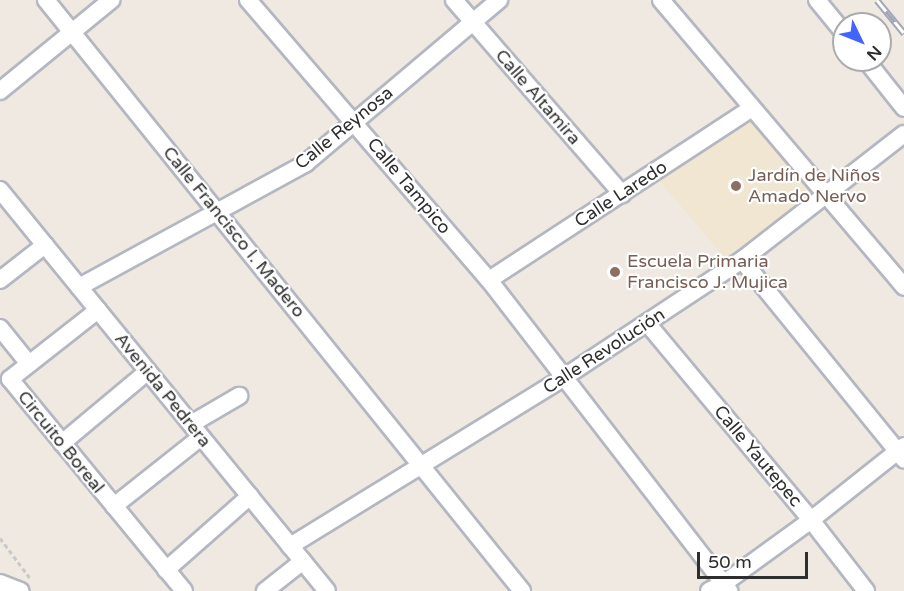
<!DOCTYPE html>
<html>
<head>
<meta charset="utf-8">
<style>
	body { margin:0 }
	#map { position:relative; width:904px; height:591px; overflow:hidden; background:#efe9e1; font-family:"Varela Round",sans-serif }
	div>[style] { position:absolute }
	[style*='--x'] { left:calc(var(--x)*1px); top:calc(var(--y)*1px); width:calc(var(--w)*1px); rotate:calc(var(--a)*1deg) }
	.education>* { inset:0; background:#f0e6d1 }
	.path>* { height:3px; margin-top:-1.5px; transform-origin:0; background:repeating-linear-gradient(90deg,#c9c9c9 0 4.5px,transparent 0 7.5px) }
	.roads { filter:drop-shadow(2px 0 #b4b7c1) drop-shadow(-2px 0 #b4b7c1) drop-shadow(0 2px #b4b7c1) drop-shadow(0 -2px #b4b7c1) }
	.minor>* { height:16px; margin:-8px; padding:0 8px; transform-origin:8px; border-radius:8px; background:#fff }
	.rail>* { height:7px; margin-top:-3.5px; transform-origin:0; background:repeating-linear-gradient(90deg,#fff 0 14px,#a3a6b8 0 28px); box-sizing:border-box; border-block:2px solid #a3a6b8 }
	.dots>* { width:16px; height:16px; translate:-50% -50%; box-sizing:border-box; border:3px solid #fff; border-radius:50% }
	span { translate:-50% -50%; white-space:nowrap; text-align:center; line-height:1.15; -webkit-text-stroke:4.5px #fff; paint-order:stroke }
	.street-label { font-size:18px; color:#2e2e2e }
	.education-label { font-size:18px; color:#785e54 }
	.left { translate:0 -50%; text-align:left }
	.north { position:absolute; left:832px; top:12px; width:60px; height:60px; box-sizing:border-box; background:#fff; border:2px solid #ababab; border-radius:50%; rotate:133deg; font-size:16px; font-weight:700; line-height:24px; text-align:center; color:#2e2e2e }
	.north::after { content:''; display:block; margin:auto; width:21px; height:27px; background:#4264fb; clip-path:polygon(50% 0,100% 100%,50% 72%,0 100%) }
	.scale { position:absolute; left:697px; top:552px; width:111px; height:27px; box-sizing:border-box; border:3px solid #2e2e2e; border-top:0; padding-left:8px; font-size:18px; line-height:21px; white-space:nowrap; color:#2e2e2e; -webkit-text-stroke:4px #fff; paint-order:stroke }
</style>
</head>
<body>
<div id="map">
	<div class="education">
		<div style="clip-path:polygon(754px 118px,814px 193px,725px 258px,658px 179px)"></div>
	</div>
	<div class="path">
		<div style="--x:0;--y:538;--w:50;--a:53.1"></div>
	</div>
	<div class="roads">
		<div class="minor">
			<div style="--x:46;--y:0;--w:759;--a:51.15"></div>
			<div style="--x:248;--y:0;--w:369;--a:49.3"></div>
			<div style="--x:489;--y:280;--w:393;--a:52.3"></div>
			<div style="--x:454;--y:0;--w:257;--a:49.1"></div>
			<div style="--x:661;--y:0;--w:376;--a:49.7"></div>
			<div style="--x:817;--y:0;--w:43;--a:50.7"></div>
			<div style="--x:866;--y:60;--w:61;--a:51.6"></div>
			<div style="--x:0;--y:91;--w:144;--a:-39.3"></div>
			<div style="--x:0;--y:190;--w:517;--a:50.8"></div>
			<div style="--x:742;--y:260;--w:257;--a:50.9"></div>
			<div style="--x:0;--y:280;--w:57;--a:-37.9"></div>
			<div style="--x:489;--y:280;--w:314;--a:-33.2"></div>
			<div style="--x:79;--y:287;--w:259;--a:-28.6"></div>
			<div style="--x:306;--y:163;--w:253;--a:-40.2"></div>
			<div style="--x:98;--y:310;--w:112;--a:141.9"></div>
			<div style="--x:10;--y:379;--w:274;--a:50.6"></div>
			<div style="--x:647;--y:323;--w:256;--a:50.2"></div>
			<div style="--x:811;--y:520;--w:90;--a:52.2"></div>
			<div style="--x:0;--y:328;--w:46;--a:51.1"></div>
			<div style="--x:191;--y:424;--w:56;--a:-30.3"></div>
			<div style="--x:62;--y:443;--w:112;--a:-39.9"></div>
			<div style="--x:114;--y:506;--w:111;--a:-38.4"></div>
			<div style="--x:290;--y:546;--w:321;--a:-31.6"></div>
			<div style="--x:563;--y:378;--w:214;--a:-33.4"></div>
			<div style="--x:742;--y:260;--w:205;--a:-37.9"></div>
			<div style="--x:166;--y:570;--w:112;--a:-41.4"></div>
			<div style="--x:0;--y:583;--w:22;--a:21"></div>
			<div style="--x:265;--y:591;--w:48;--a:-38.3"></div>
			<div style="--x:709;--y:591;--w:16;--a:-27"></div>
			<div style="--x:723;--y:584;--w:109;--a:-36"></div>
			<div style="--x:811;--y:520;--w:119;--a:-38.5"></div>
		</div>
	</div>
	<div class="rail">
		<div style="--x:877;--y:0;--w:43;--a:50.7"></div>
	</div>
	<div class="dots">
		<div style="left:736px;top:186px;background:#8d6e63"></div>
		<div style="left:615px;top:272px;background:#8d6e63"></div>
	</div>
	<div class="street-label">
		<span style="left:538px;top:97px;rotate:49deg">Calle Altamira</span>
		<span style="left:344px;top:128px;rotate:-39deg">Calle Reynosa</span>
		<span style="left:409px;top:186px;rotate:50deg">Calle Tampico</span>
		<span style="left:621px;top:194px;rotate:-33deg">Calle Laredo</span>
		<span style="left:234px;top:232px;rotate:51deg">Calle Francisco I. Madero</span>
		<span style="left:604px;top:351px;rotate:-33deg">Calle Revolución</span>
		<span style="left:163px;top:390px;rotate:51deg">Avenida Pedrera</span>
		<span style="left:61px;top:442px;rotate:51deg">Circuito Boreal</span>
		<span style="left:758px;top:456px;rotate:50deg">Calle Yautepec</span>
	</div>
	<div class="education-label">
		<span class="left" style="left:748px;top:186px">Jardín de Niños<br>Amado Nervo</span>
		<span class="left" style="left:627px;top:272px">Escuela Primaria<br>Francisco J. Mujica</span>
	</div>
	<div class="north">N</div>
	<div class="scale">50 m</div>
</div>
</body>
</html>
